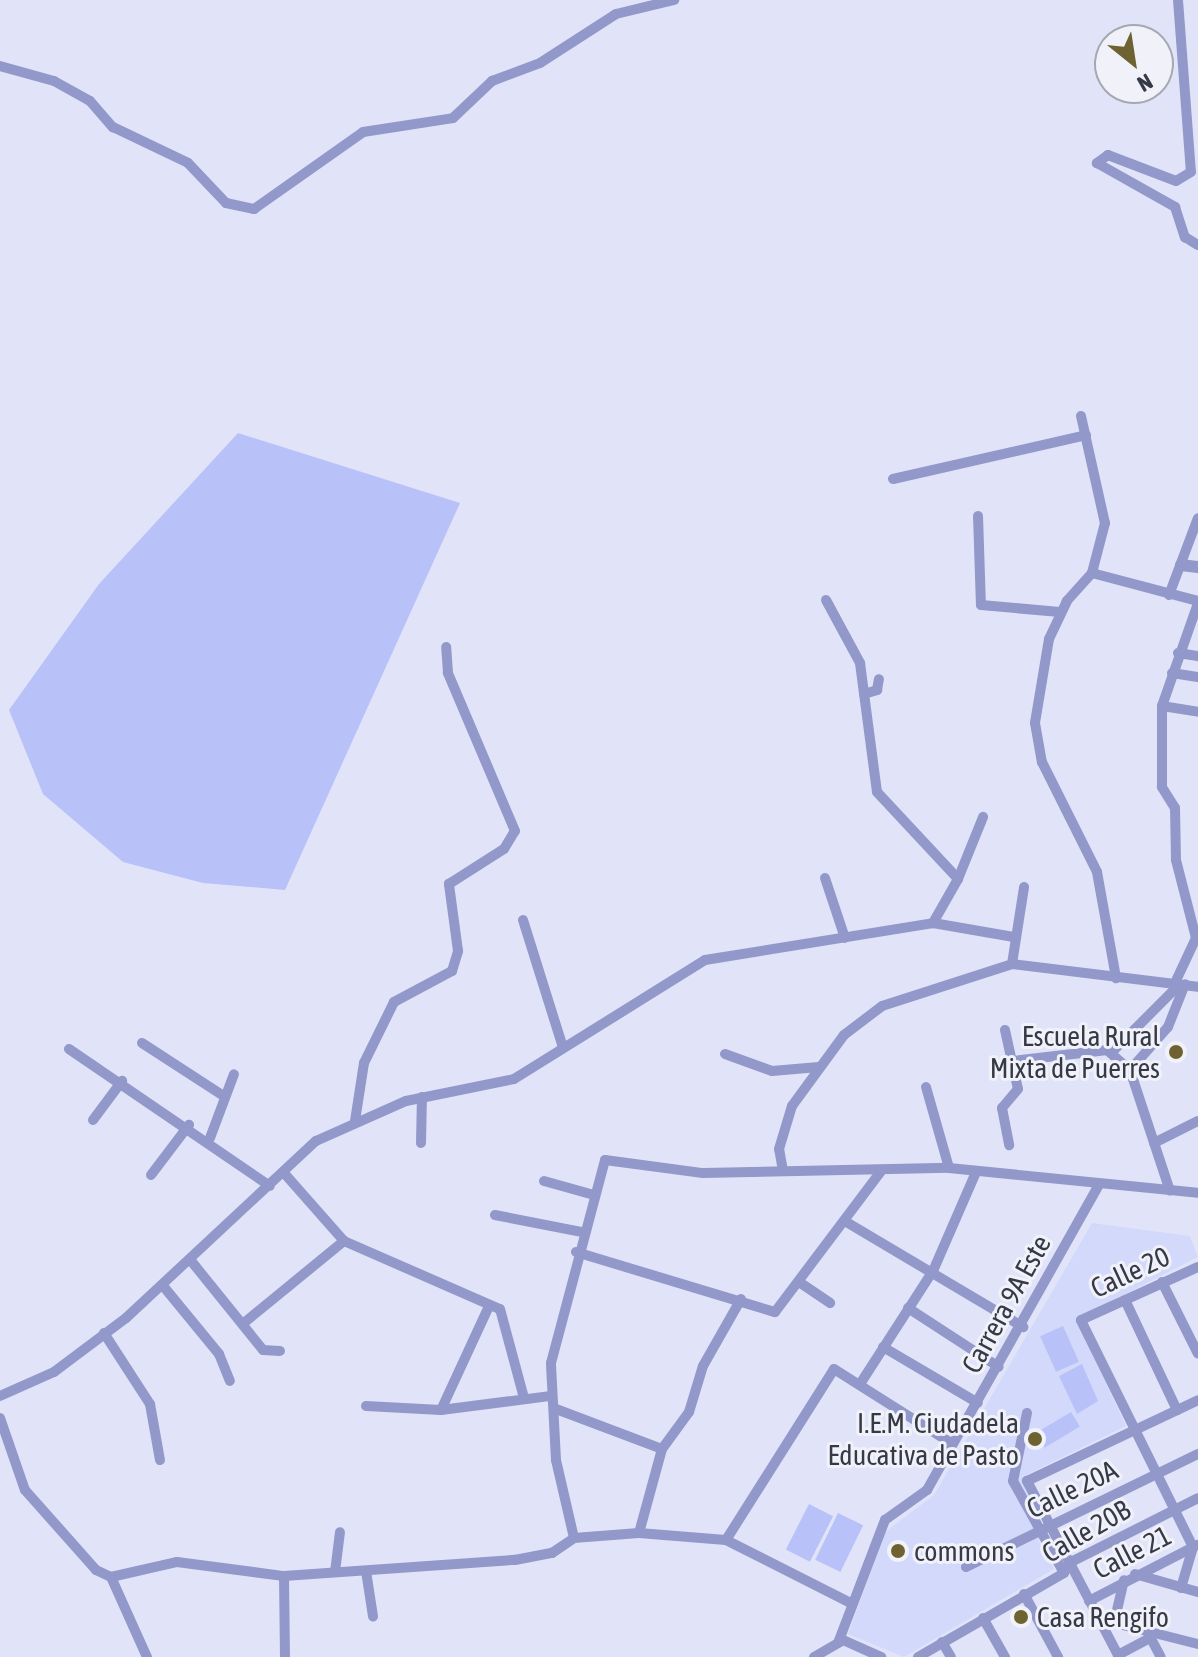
<!DOCTYPE html>
<html>
<head>
<meta charset="utf-8">
<style>
	body { margin:0 }
	#map { position:relative; width:1198px; height:1657px; overflow:hidden; background:#e1e4f9; font-family:"Asap Condensed",sans-serif }
	div>[style] { position:absolute }
	[style*='--x'] { left:calc(var(--x)*1px); top:calc(var(--y)*1px); width:calc(var(--w)*1px); rotate:calc(var(--a)*1deg) }
	.built>* { inset:0; background:#d3d9fa }
	.green>* { inset:0; background:#b8c1f8; transform-origin:0 0 }
	.minor>* { height:10px; margin:-5px; padding:0 5px; transform-origin:5px; border-radius:5px; background:#9299ca }
	.tertiary>* { height:12px; margin:-6px; padding:0 6px; transform-origin:6px; border-radius:6px; background:#9299ca }
	.dots>* { width:22px; height:22px; translate:-50% -50%; box-sizing:border-box; border:4px solid #f1f2f9; border-radius:50% }
	span { translate:-50% -50%; white-space:nowrap; text-align:center; line-height:1.15; -webkit-text-stroke:6px #f1f2f9; paint-order:stroke }
	.poi-label { font-size:28px; color:#363946 }
	.right { translate:-100% -50%; text-align:right }
	.left { translate:0 -50%; text-align:left }
	.street-label { font-size:28px; color:#363946 }
	.north { position:absolute; left:1094px; top:24px; width:80px; height:80px; box-sizing:border-box; background:#f1f2f9; border:2px solid #a6a8b1; border-radius:50%; rotate:150deg; font-size:22px; font-weight:700; line-height:32px; text-align:center; color:#363946 }
	.north::after { content:''; display:block; margin:auto; width:28px; height:36px; background:#6e6330; clip-path:polygon(50% 0,100% 100%,50% 72%,0 100%) }
</style>
</head>
<body>
<div id="map">
	<div class="built">
		<div style="clip-path:polygon(1092px 1223px,1190px 1236px,1198px 1257px,1076px 1319px,1126px 1426px,1022px 1477px,1043px 1536px,1038px 1540px,1054px 1569px,904px 1657px,848px 1634px,885px 1532px,934px 1495px)"></div>
	</div>
	<div class="green">
		<div style="clip-path:polygon(238px 433px,460px 503px,285px 890px,203px 883px,123px 862px,43px 794px,9px 710px,99px 584px)"></div>
		<div style="left:1063px;top:1326px;width:39px;height:25px;rotate:66deg"></div>
		<div style="clip-path:polygon(1082px 1364px,1098px 1401px,1077px 1414px,1059px 1376px)"></div>
		<div style="left:1071px;top:1412px;width:17px;height:41px;rotate:59deg"></div>
		<div style="left:809px;top:1504px;width:27px;height:51px;rotate:27deg"></div>
		<div style="left:838px;top:1513px;width:28px;height:52px;rotate:26deg"></div>
	</div>
	<div class="minor">
		<div style="--x:1178;--y:0;--w:172;--a:85.7"></div>
		<div style="--x:1191;--y:172;--w:17;--a:149"></div>
		<div style="--x:1176;--y:181;--w:73;--a:-159.1"></div>
		<div style="--x:1108;--y:155;--w:14;--a:144"></div>
		<div style="--x:1097;--y:163;--w:90;--a:29.4"></div>
		<div style="--x:1175;--y:207;--w:32;--a:72"></div>
		<div style="--x:1185;--y:237;--w:15;--a:32"></div>
		<div style="--x:0;--y:66;--w:56;--a:15.5"></div>
		<div style="--x:54;--y:81;--w:41;--a:29.1"></div>
		<div style="--x:90;--y:101;--w:35;--a:49"></div>
		<div style="--x:113;--y:127;--w:83;--a:25.6"></div>
		<div style="--x:188;--y:163;--w:55;--a:46.5"></div>
		<div style="--x:226;--y:203;--w:29;--a:12"></div>
		<div style="--x:254;--y:209;--w:133;--a:-35.2"></div>
		<div style="--x:363;--y:132;--w:91;--a:-8.8"></div>
		<div style="--x:453;--y:118;--w:54;--a:-43.5"></div>
		<div style="--x:492;--y:81;--w:51;--a:-20.6"></div>
		<div style="--x:540;--y:63;--w:90;--a:-32.8"></div>
		<div style="--x:616;--y:14;--w:60;--a:-13.6"></div>
		<div style="--x:1081;--y:416;--w:110;--a:77.4"></div>
		<div style="--x:1105;--y:523;--w:52;--a:104.6"></div>
		<div style="--x:1092;--y:573;--w:38;--a:132"></div>
		<div style="--x:1067;--y:601;--w:42;--a:115.3"></div>
		<div style="--x:1049;--y:639;--w:85;--a:99.5"></div>
		<div style="--x:1035;--y:723;--w:40;--a:80"></div>
		<div style="--x:1042;--y:762;--w:123;--a:63.4"></div>
		<div style="--x:1097;--y:872;--w:108;--a:79.8"></div>
		<div style="--x:893;--y:479;--w:198;--a:-12.8"></div>
		<div style="--x:978;--y:516;--w:89;--a:88.1"></div>
		<div style="--x:981;--y:605;--w:79;--a:5.1"></div>
		<div style="--x:1092;--y:573;--w:110;--a:14.8"></div>
		<div style="--x:1169;--y:595;--w:82;--a:-69.4"></div>
		<div style="--x:826;--y:600;--w:72;--a:61.6"></div>
		<div style="--x:860;--y:663;--w:130;--a:82.5"></div>
		<div style="--x:877;--y:792;--w:119;--a:47"></div>
		<div style="--x:958;--y:879;--w:51;--a:119.6"></div>
		<div style="--x:1178;--y:653;--w:20;--a:9"></div>
		<div style="--x:1172;--y:673;--w:26;--a:9"></div>
		<div style="--x:864;--y:694;--w:14;--a:-17"></div>
		<div style="--x:877;--y:690;--w:11;--a:-80"></div>
		<div style="--x:1162;--y:706;--w:36;--a:9"></div>
		<div style="--x:825;--y:878;--w:63;--a:71.6"></div>
		<div style="--x:958;--y:879;--w:67;--a:-68"></div>
		<div style="--x:523;--y:920;--w:134;--a:72.6"></div>
		<div style="--x:1012;--y:964;--w:78;--a:-81.1"></div>
		<div style="--x:1174;--y:985;--w:52;--a:-64.9"></div>
		<div style="--x:1196;--y:938;--w:81;--a:-104.4"></div>
		<div style="--x:1176;--y:860;--w:52;--a:-91.1"></div>
		<div style="--x:1175;--y:808;--w:25;--a:-122"></div>
		<div style="--x:1162;--y:787;--w:81;--a:-90"></div>
		<div style="--x:1162;--y:706;--w:109;--a:-70.7"></div>
		<div style="--x:1005;--y:1030;--w:60;--a:77.6"></div>
		<div style="--x:1018;--y:1089;--w:25;--a:130"></div>
		<div style="--x:1002;--y:1108;--w:38;--a:79"></div>
		<div style="--x:142;--y:1043;--w:99;--a:33"></div>
		<div style="--x:69;--y:1049;--w:243;--a:34.3"></div>
		<div style="--x:1111;--y:1053;--w:95;--a:-45"></div>
		<div style="--x:725;--y:1054;--w:50;--a:19.9"></div>
		<div style="--x:772;--y:1071;--w:47;--a:-4.9"></div>
		<div style="--x:1013;--y:1061;--w:95;--a:-6.7"></div>
		<div style="--x:1107;--y:1050;--w:30;--a:41"></div>
		<div style="--x:1130;--y:1070;--w:127;--a:71.7"></div>
		<div style="--x:1130;--y:1070;--w:57;--a:-48.5"></div>
		<div style="--x:1168;--y:1027;--w:46;--a:-68.4"></div>
		<div style="--x:926;--y:1087;--w:84;--a:74.1"></div>
		<div style="--x:93;--y:1120;--w:49;--a:-53.4"></div>
		<div style="--x:355;--y:1121;--w:59;--a:-81.2"></div>
		<div style="--x:364;--y:1063;--w:68;--a:-63.8"></div>
		<div style="--x:394;--y:1002;--w:66;--a:-28.1"></div>
		<div style="--x:452;--y:971;--w:21;--a:-73"></div>
		<div style="--x:458;--y:951;--w:68;--a:-97.7"></div>
		<div style="--x:449;--y:884;--w:65;--a:-32.5"></div>
		<div style="--x:504;--y:849;--w:21;--a:-59"></div>
		<div style="--x:515;--y:831;--w:172;--a:-113"></div>
		<div style="--x:448;--y:673;--w:26;--a:-94"></div>
		<div style="--x:210;--y:1138;--w:68;--a:-69.4"></div>
		<div style="--x:421;--y:1143;--w:46;--a:-88.8"></div>
		<div style="--x:1154;--y:1143;--w:49;--a:-26.6"></div>
		<div style="--x:783;--y:1171;--w:22;--a:-100"></div>
		<div style="--x:779;--y:1149;--w:45;--a:-73.2"></div>
		<div style="--x:792;--y:1106;--w:88;--a:-53.8"></div>
		<div style="--x:844;--y:1035;--w:48;--a:-37.3"></div>
		<div style="--x:882;--y:1006;--w:137;--a:-17.9"></div>
		<div style="--x:1012;--y:964;--w:187;--a:7"></div>
		<div style="--x:284;--y:1173;--w:91;--a:48.6"></div>
		<div style="--x:344;--y:1241;--w:170;--a:23.6"></div>
		<div style="--x:500;--y:1309;--w:92;--a:74.9"></div>
		<div style="--x:151;--y:1175;--w:63;--a:-52.8"></div>
		<div style="--x:544;--y:1181;--w:52;--a:15.6"></div>
		<div style="--x:495;--y:1215;--w:89;--a:11.1"></div>
		<div style="--x:848;--y:1223;--w:204;--a:30.7"></div>
		<div style="--x:576;--y:1252;--w:208;--a:16.8"></div>
		<div style="--x:775;--y:1312;--w:178;--a:-53"></div>
		<div style="--x:192;--y:1262;--w:113;--a:51.1"></div>
		<div style="--x:263;--y:1350;--w:17;--a:3"></div>
		<div style="--x:1162;--y:1282;--w:80;--a:63.4"></div>
		<div style="--x:802;--y:1284;--w:34;--a:34"></div>
		<div style="--x:164;--y:1287;--w:87;--a:50.6"></div>
		<div style="--x:219;--y:1354;--w:29;--a:68"></div>
		<div style="--x:1125;--y:1300;--w:122;--a:64.7"></div>
		<div style="--x:908;--y:1308;--w:108;--a:33"></div>
		<div style="--x:245;--y:1322;--w:128;--a:-39.3"></div>
		<div style="--x:104;--y:1333;--w:85;--a:57.1"></div>
		<div style="--x:150;--y:1404;--w:57;--a:79.9"></div>
		<div style="--x:883;--y:1347;--w:110;--a:30.5"></div>
		<div style="--x:862;--y:1381;--w:131;--a:-57.2"></div>
		<div style="--x:933;--y:1271;--w:108;--a:-66.5"></div>
		<div style="--x:0;--y:1396;--w:59;--a:-24"></div>
		<div style="--x:54;--y:1372;--w:90;--a:-36.9"></div>
		<div style="--x:126;--y:1318;--w:260;--a:-43"></div>
		<div style="--x:316;--y:1141;--w:98;--a:-24"></div>
		<div style="--x:406;--y:1101;--w:110;--a:-11.5"></div>
		<div style="--x:514;--y:1079;--w:225;--a:-31.9"></div>
		<div style="--x:705;--y:960;--w:231;--a:-9.2"></div>
		<div style="--x:933;--y:923;--w:82;--a:9.8"></div>
		<div style="--x:366;--y:1406;--w:75;--a:3.1"></div>
		<div style="--x:441;--y:1410;--w:111;--a:-7.3"></div>
		<div style="--x:556;--y:1409;--w:113;--a:20.7"></div>
		<div style="--x:441;--y:1410;--w:115;--a:-65.2"></div>
		<div style="--x:1027;--y:1413;--w:69;--a:101.6"></div>
		<div style="--x:1013;--y:1481;--w:105;--a:61"></div>
		<div style="--x:0;--y:1418;--w:76;--a:70.9"></div>
		<div style="--x:25;--y:1490;--w:107;--a:48.4"></div>
		<div style="--x:96;--y:1570;--w:17;--a:25"></div>
		<div style="--x:111;--y:1577;--w:68;--a:-12.8"></div>
		<div style="--x:177;--y:1562;--w:108;--a:7.5"></div>
		<div style="--x:284;--y:1576;--w:232;--a:-4"></div>
		<div style="--x:515;--y:1560;--w:38;--a:-11"></div>
		<div style="--x:552;--y:1553;--w:27;--a:-34"></div>
		<div style="--x:574;--y:1538;--w:65;--a:-4.4"></div>
		<div style="--x:639;--y:1533;--w:87;--a:4.6"></div>
		<div style="--x:726;--y:1540;--w:138;--a:26.8"></div>
		<div style="--x:639;--y:1533;--w:87;--a:-74.7"></div>
		<div style="--x:662;--y:1449;--w:46;--a:-53.9"></div>
		<div style="--x:689;--y:1412;--w:48;--a:-73.1"></div>
		<div style="--x:703;--y:1366;--w:77;--a:-60.4"></div>
		<div style="--x:574;--y:1538;--w:80;--a:-103"></div>
		<div style="--x:556;--y:1460;--w:97;--a:-93"></div>
		<div style="--x:551;--y:1363;--w:210;--a:-75.1"></div>
		<div style="--x:605;--y:1160;--w:99;--a:7.6"></div>
		<div style="--x:703;--y:1173;--w:246;--a:-1.2"></div>
		<div style="--x:949;--y:1168;--w:250;--a:5.7"></div>
		<div style="--x:726;--y:1540;--w:202;--a:-57.7"></div>
		<div style="--x:834;--y:1369;--w:138;--a:32.3"></div>
		<div style="--x:1193;--y:1547;--w:253;--a:-116.3"></div>
		<div style="--x:1081;--y:1320;--w:128;--a:-24.4"></div>
		<div style="--x:966;--y:1567;--w:258;--a:-26"></div>
		<div style="--x:366;--y:1571;--w:46;--a:81.2"></div>
		<div style="--x:335;--y:1572;--w:40;--a:-82.9"></div>
		<div style="--x:1135;--y:1574;--w:66;--a:15.9"></div>
		<div style="--x:284;--y:1576;--w:81;--a:89.3"></div>
		<div style="--x:111;--y:1577;--w:88;--a:65.8"></div>
		<div style="--x:1181;--y:1588;--w:43;--a:-73.7"></div>
		<div style="--x:1024;--y:1594;--w:72;--a:61.6"></div>
		<div style="--x:1089;--y:1601;--w:122;--a:-27.4"></div>
		<div style="--x:983;--y:1618;--w:45;--a:60.6"></div>
		<div style="--x:1099;--y:1619;--w:102;--a:14.2"></div>
		<div style="--x:1114;--y:1623;--w:44;--a:-76.9"></div>
		<div style="--x:1148;--y:1633;--w:27;--a:62"></div>
		<div style="--x:942;--y:1642;--w:17;--a:59"></div>
		<div style="--x:838;--y:1643;--w:132;--a:-69.1"></div>
		<div style="--x:885;--y:1520;--w:52;--a:-35.5"></div>
		<div style="--x:927;--y:1490;--w:350;--a:-60.6"></div>
		<div style="--x:1118;--y:1655;--w:36;--a:-28"></div>
		<div style="--x:814;--y:1657;--w:34;--a:-30"></div>
		<div style="--x:843;--y:1640;--w:42;--a:24.1"></div>
		<div style="--x:918;--y:1657;--w:168;--a:-29.9"></div>
		<div style="--x:1064;--y:1573;--w:11;--a:-63"></div>
		<div style="--x:1069;--y:1563;--w:144;--a:-26.7"></div>
		<div style="--x:1119;--y:1657;--w:199;--a:-117.6"></div>
		<div style="--x:1027;--y:1481;--w:189;--a:-25.3"></div>
	</div>
	<div class="tertiary">
		<div style="--x:1181;--y:565;--w:17;--a:7"></div>
	</div>
	<div class="dots">
		<div style="left:1176px;top:1052px;background:#6e6330"></div>
		<div style="left:1035px;top:1439px;background:#6e6330"></div>
		<div style="left:898px;top:1551px;background:#6e6330"></div>
		<div style="left:1021px;top:1617px;background:#6e6330"></div>
	</div>
	<div class="poi-label">
		<span class="right" style="left:1160px;top:1052px">Escuela Rural<br>Mixta de Puerres</span>
		<span class="right" style="left:1019px;top:1439px">I.E.M. Ciudadela<br>Educativa de Pasto</span>
		<span class="left" style="left:914px;top:1551px">commons</span>
		<span class="left" style="left:1037px;top:1617px">Casa Rengifo</span>
	</div>
	<div class="street-label">
		<span style="left:1130px;top:1272px;rotate:-25deg">Calle 20</span>
		<span style="left:1006px;top:1304px;rotate:-61deg">Carrera 9A Este</span>
		<span style="left:1072px;top:1489px;rotate:-26deg">Calle 20A</span>
		<span style="left:1086px;top:1531px;rotate:-30deg">Calle 20B</span>
		<span style="left:1132px;top:1552px;rotate:-27deg">Calle 21</span>
	</div>
	<div class="north">N</div>
</div>
</body>
</html>
